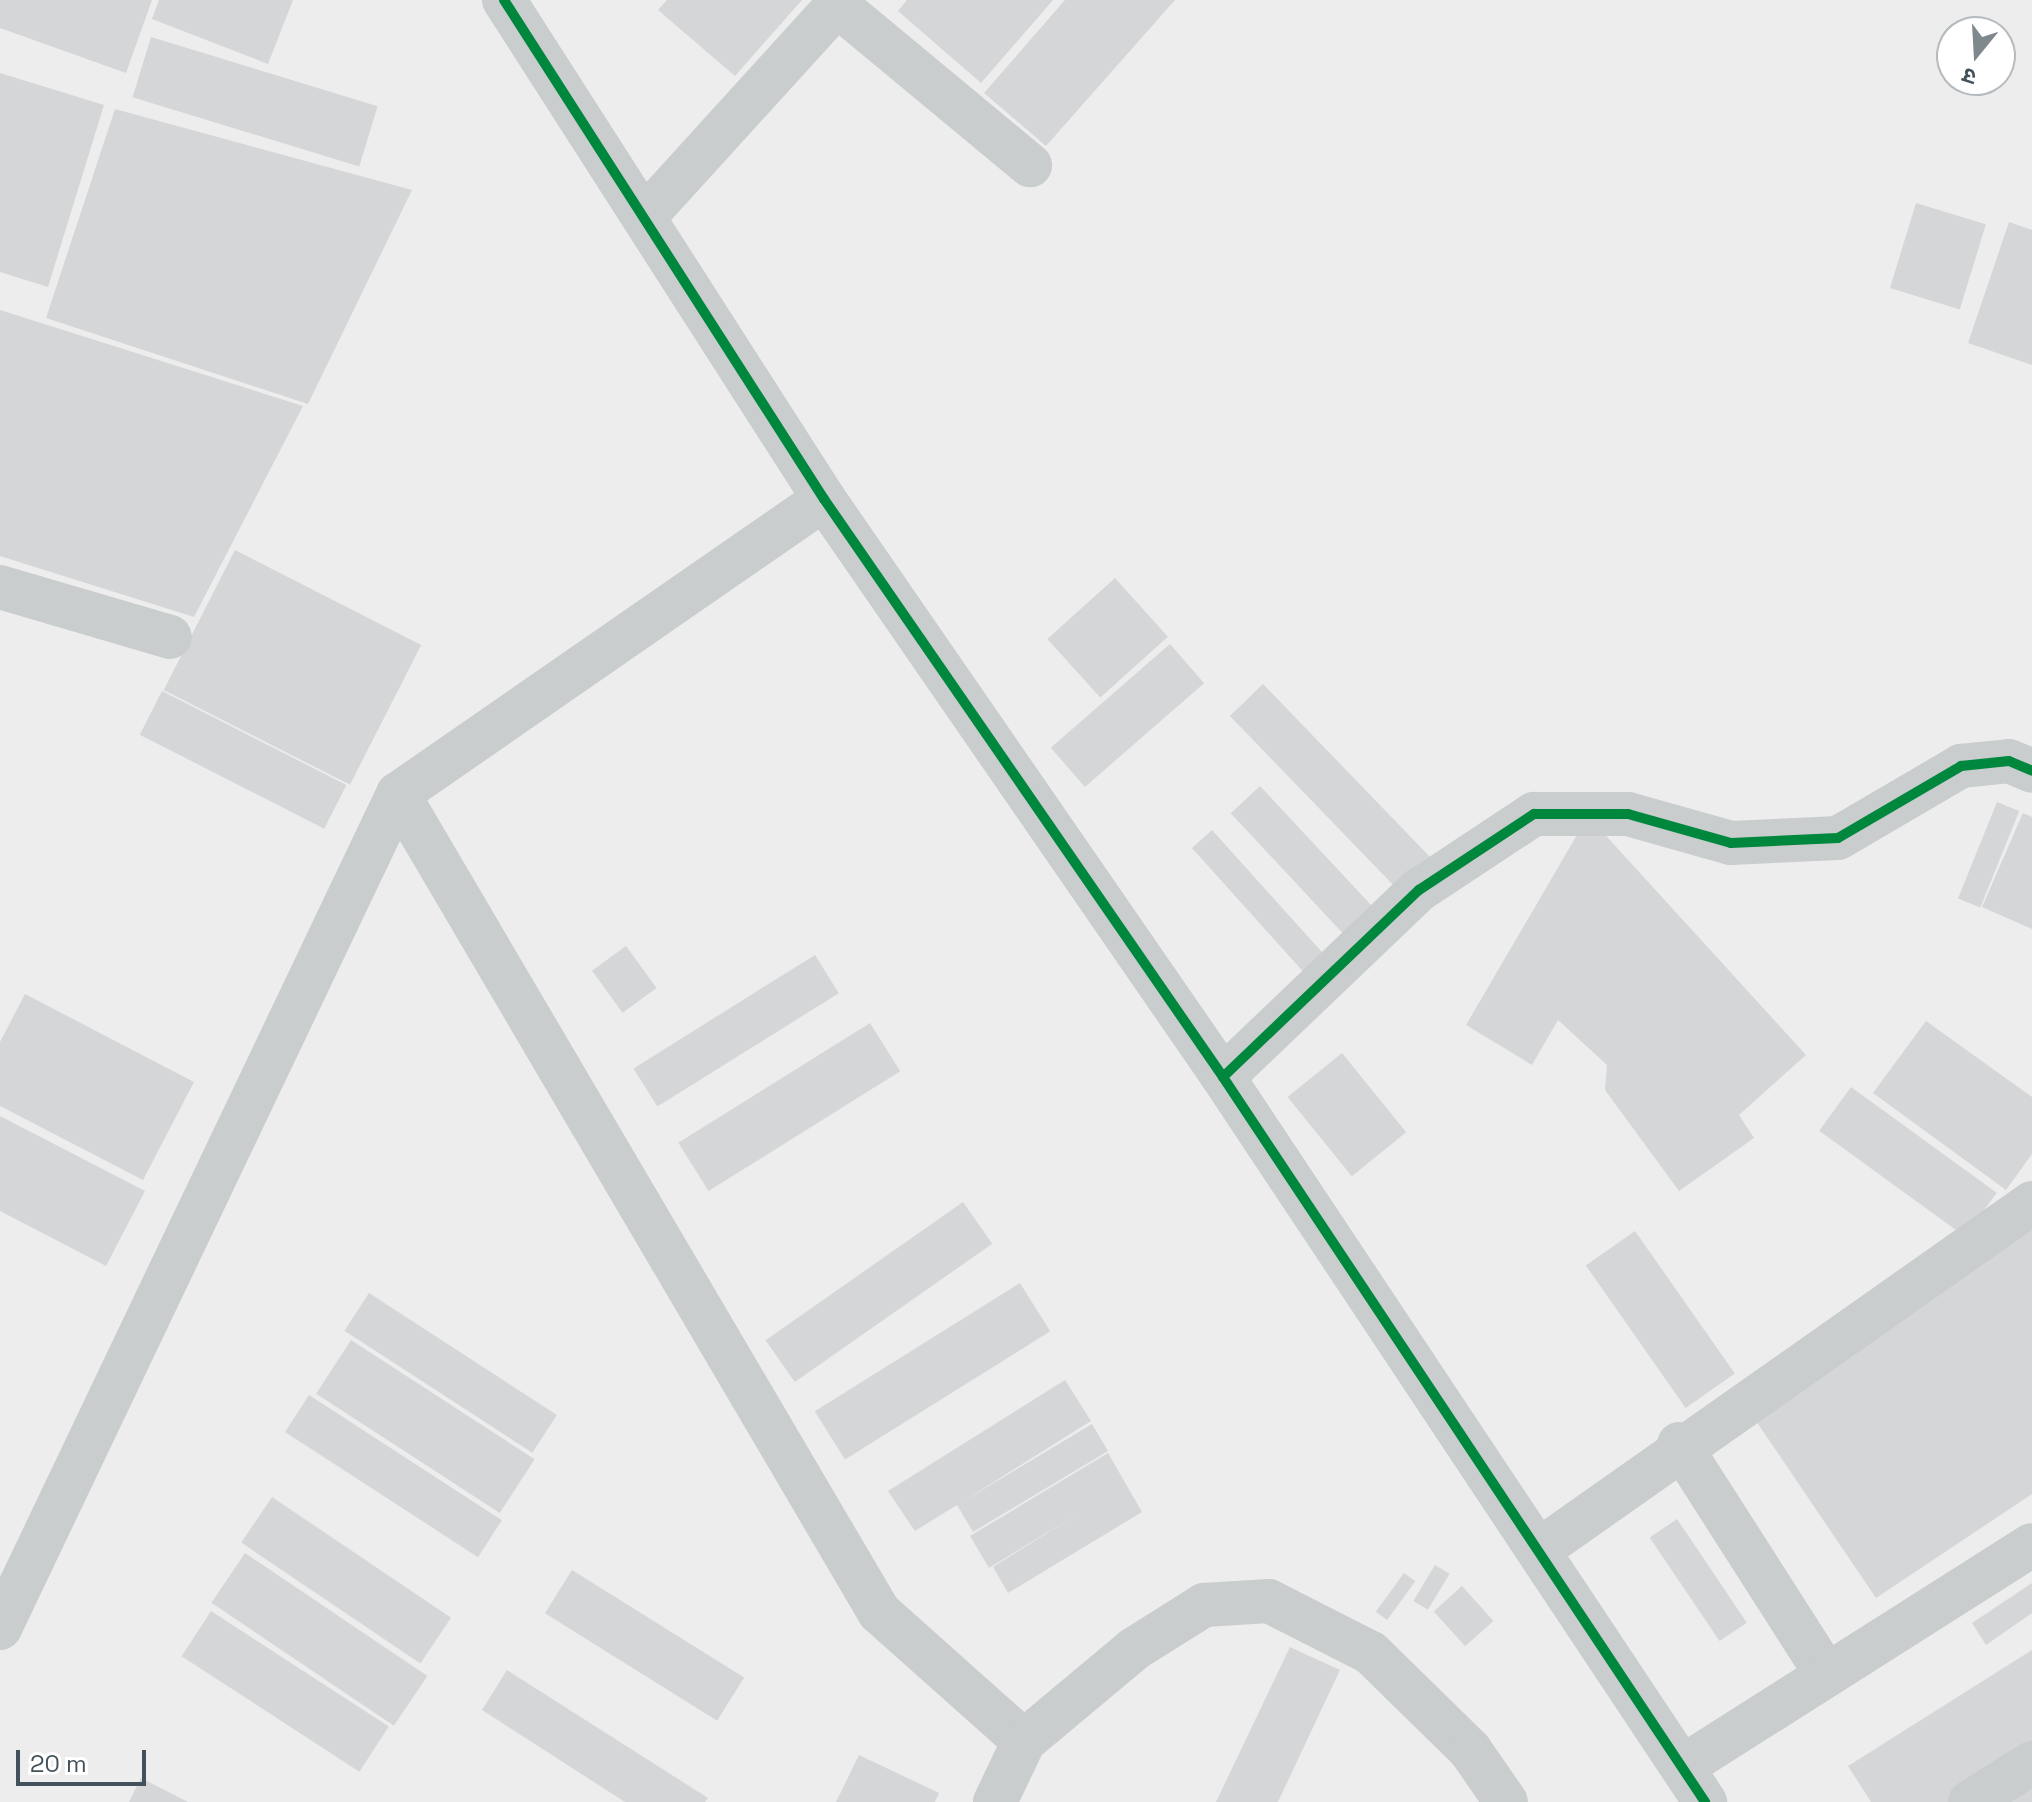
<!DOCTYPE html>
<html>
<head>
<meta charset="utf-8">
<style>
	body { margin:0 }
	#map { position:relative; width:2032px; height:1802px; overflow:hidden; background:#eeeded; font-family:"Space Grotesk","Noto Sans Devanagari",sans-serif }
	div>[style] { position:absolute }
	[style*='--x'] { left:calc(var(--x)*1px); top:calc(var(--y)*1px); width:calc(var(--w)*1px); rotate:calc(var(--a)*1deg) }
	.building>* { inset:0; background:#d5d6d7; transform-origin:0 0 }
	.minor>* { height:44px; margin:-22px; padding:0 22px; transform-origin:22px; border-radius:22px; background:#c9cdce }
	.cycleway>* { height:10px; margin:-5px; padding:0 5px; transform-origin:5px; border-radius:5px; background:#00873e }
	span { translate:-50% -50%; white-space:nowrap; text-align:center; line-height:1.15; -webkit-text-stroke:7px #fff; paint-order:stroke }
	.north { position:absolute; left:1936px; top:16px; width:80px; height:80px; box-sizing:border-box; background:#fff; border:2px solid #b4babd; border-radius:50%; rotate:198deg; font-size:22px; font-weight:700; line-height:32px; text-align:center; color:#43525a }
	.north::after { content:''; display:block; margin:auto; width:28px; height:36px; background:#7f888d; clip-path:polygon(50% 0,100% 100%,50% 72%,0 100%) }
	.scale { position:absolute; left:16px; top:1750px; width:130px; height:36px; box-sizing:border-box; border:4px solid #43525a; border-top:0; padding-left:10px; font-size:24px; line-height:28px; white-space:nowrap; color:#43525a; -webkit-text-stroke:6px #fff; paint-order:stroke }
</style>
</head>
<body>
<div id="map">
	<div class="building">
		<div style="clip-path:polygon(0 0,152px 0,126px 73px,0 28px)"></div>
		<div style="clip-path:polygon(159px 0,293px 0,268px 64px,152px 19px)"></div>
		<div style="clip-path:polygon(667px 0,802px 0,735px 76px,658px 10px)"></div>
		<div style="clip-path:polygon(907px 0,1053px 0,981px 83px,898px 11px)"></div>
		<div style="clip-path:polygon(1065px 0,1175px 0,1046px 146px,984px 93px)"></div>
		<div style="left:151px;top:37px;width:237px;height:63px;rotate:17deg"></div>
		<div style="clip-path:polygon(0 73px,104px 105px,48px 287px,0 272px)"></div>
		<div style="clip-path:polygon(115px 109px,412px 190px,308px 404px,46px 318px)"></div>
		<div style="left:1916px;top:203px;width:73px;height:89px;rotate:17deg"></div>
		<div style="clip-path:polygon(2009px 222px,2032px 230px,2032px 365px,1968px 343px)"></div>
		<div style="clip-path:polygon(0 310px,303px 406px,194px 617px,0 556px)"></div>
		<div style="left:235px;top:550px;width:209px;height:157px;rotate:27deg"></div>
		<div style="left:1115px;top:578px;width:79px;height:91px;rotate:48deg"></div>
		<div style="left:1170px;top:644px;width:52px;height:158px;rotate:49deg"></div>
		<div style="left:1263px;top:684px;width:243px;height:46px;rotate:46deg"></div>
		<div style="left:162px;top:691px;width:207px;height:49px;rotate:27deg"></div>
		<div style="left:1260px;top:786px;width:170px;height:40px;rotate:47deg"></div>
		<div style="left:1997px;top:802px;width:24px;height:104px;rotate:22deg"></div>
		<div style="clip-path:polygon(2023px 813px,2032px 817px,2032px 929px,1982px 907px)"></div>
		<div style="clip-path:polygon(1588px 816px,1806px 1055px,1739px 1115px,1754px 1138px,1679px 1191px,1605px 1090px,1607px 1065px,1558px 1020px,1532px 1065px,1466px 1025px)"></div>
		<div style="left:1212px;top:830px;width:166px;height:27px;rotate:48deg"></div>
		<div style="left:626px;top:946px;width:52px;height:42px;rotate:54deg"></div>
		<div style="left:815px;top:955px;width:45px;height:214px;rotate:58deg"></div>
		<div style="clip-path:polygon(25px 994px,194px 1082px,143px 1180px,0 1106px,0 1042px)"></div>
		<div style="clip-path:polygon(1926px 1021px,2032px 1097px,2032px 1154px,2006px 1190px,1873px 1093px)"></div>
		<div style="left:870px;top:1023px;width:57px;height:226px;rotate:58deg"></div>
		<div style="left:1342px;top:1053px;width:102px;height:70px;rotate:51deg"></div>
		<div style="left:1851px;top:1087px;width:180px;height:54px;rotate:36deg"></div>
		<div style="clip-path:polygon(0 1116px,145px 1191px,106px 1266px,0 1211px)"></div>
		<div style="left:963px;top:1202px;width:51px;height:241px;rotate:55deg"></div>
		<div style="clip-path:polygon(2032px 1227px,2032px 1494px,1876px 1598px,1752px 1415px)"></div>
		<div style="left:1635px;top:1231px;width:174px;height:60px;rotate:55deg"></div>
		<div style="left:1020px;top:1283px;width:57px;height:242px;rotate:58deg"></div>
		<div style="left:369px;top:1293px;width:224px;height:45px;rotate:33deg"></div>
		<div style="left:351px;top:1340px;width:219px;height:64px;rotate:33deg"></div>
		<div style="clip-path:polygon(1065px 1380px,1091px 1421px,962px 1502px,1092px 1424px,1108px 1451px,973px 1532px,957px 1505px,915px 1531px,888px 1491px)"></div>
		<div style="left:309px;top:1395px;width:230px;height:44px;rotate:33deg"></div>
		<div style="clip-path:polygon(1108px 1453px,1142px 1512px,1008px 1593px,993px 1567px,1079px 1513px,989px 1568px,970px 1536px)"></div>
		<div style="left:272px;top:1497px;width:216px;height:55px;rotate:34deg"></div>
		<div style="left:1677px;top:1519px;width:125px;height:33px;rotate:56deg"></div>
		<div style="left:245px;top:1553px;width:220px;height:60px;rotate:34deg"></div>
		<div style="left:1435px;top:1565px;width:17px;height:42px;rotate:31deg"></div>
		<div style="left:572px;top:1570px;width:203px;height:51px;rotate:32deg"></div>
		<div style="left:1404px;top:1573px;width:14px;height:48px;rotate:36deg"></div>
		<div style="clip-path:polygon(2032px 1583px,2032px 1613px,1986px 1645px,1972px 1623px)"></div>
		<div style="left:1462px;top:1586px;width:47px;height:38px;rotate:48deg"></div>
		<div style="left:211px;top:1611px;width:212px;height:54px;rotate:33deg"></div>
		<div style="clip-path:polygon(1290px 1647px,1340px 1670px,1278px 1802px,1216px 1802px)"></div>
		<div style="clip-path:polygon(2032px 1650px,2032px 1753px,1954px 1802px,1871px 1802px,1848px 1766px)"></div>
		<div style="clip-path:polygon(507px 1670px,708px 1798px,705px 1802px,625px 1802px,482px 1710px)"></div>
		<div style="clip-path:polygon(859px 1755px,939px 1793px,935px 1802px,836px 1802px)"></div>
		<div style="clip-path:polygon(2032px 1774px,2032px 1802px,1989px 1802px)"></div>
		<div style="clip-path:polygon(141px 1778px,188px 1802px,129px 1802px)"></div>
	</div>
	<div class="minor">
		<div style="--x:504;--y:0;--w:593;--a:57.33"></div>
		<div style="--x:824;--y:499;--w:702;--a:55.38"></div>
		<div style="--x:1223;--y:1077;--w:871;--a:56.38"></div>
		<div style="--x:837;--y:5;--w:251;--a:39.7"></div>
		<div style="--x:647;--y:214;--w:290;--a:-47.7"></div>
		<div style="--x:0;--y:587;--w:177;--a:16.4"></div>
		<div style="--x:398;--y:794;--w:949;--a:59.54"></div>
		<div style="--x:879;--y:1612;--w:194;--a:41.7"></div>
		<div style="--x:1223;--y:1077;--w:271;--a:-43.7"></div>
		<div style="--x:1419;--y:890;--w:138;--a:-33.5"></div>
		<div style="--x:1534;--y:814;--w:94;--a:0"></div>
		<div style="--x:1628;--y:814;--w:107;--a:15.7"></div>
		<div style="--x:1731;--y:843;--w:107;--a:-2.7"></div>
		<div style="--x:1838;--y:838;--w:143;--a:-30.3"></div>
		<div style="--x:1961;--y:766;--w:48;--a:-5.9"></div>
		<div style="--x:2009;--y:761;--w:25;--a:23"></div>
		<div style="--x:1679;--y:1444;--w:271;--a:57.4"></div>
		<div style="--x:1539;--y:1550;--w:603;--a:-35.14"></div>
		<div style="--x:0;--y:1628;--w:924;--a:-64.49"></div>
		<div style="--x:398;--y:794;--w:518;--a:-34.7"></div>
		<div style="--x:1682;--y:1767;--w:414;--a:-32.4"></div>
		<div style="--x:995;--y:1802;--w:68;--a:-64.6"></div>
		<div style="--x:1024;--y:1741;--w:143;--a:-39.9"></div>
		<div style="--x:1134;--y:1649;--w:83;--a:-32.2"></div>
		<div style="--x:1204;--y:1605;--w:65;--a:-3.5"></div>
		<div style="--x:1269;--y:1601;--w:114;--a:27"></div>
		<div style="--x:1371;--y:1653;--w:139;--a:44.4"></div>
		<div style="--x:1470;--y:1750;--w:63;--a:55.3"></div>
		<div style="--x:1970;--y:1802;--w:73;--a:-32.2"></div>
	</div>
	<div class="cycleway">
		<div style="--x:504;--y:0;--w:593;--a:57.33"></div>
		<div style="--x:824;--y:499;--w:702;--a:55.38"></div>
		<div style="--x:1223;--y:1077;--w:871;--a:56.38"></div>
		<div style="--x:1223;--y:1077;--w:271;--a:-43.7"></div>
		<div style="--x:1419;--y:890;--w:138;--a:-33.5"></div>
		<div style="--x:1534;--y:814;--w:94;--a:0"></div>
		<div style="--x:1628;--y:814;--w:107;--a:15.7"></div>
		<div style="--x:1731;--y:843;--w:107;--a:-2.7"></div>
		<div style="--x:1838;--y:838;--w:143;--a:-30.3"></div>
		<div style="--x:1961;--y:766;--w:48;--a:-5.9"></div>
		<div style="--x:2009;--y:761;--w:25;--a:23"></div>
	</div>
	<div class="north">उ</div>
	<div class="scale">20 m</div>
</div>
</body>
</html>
